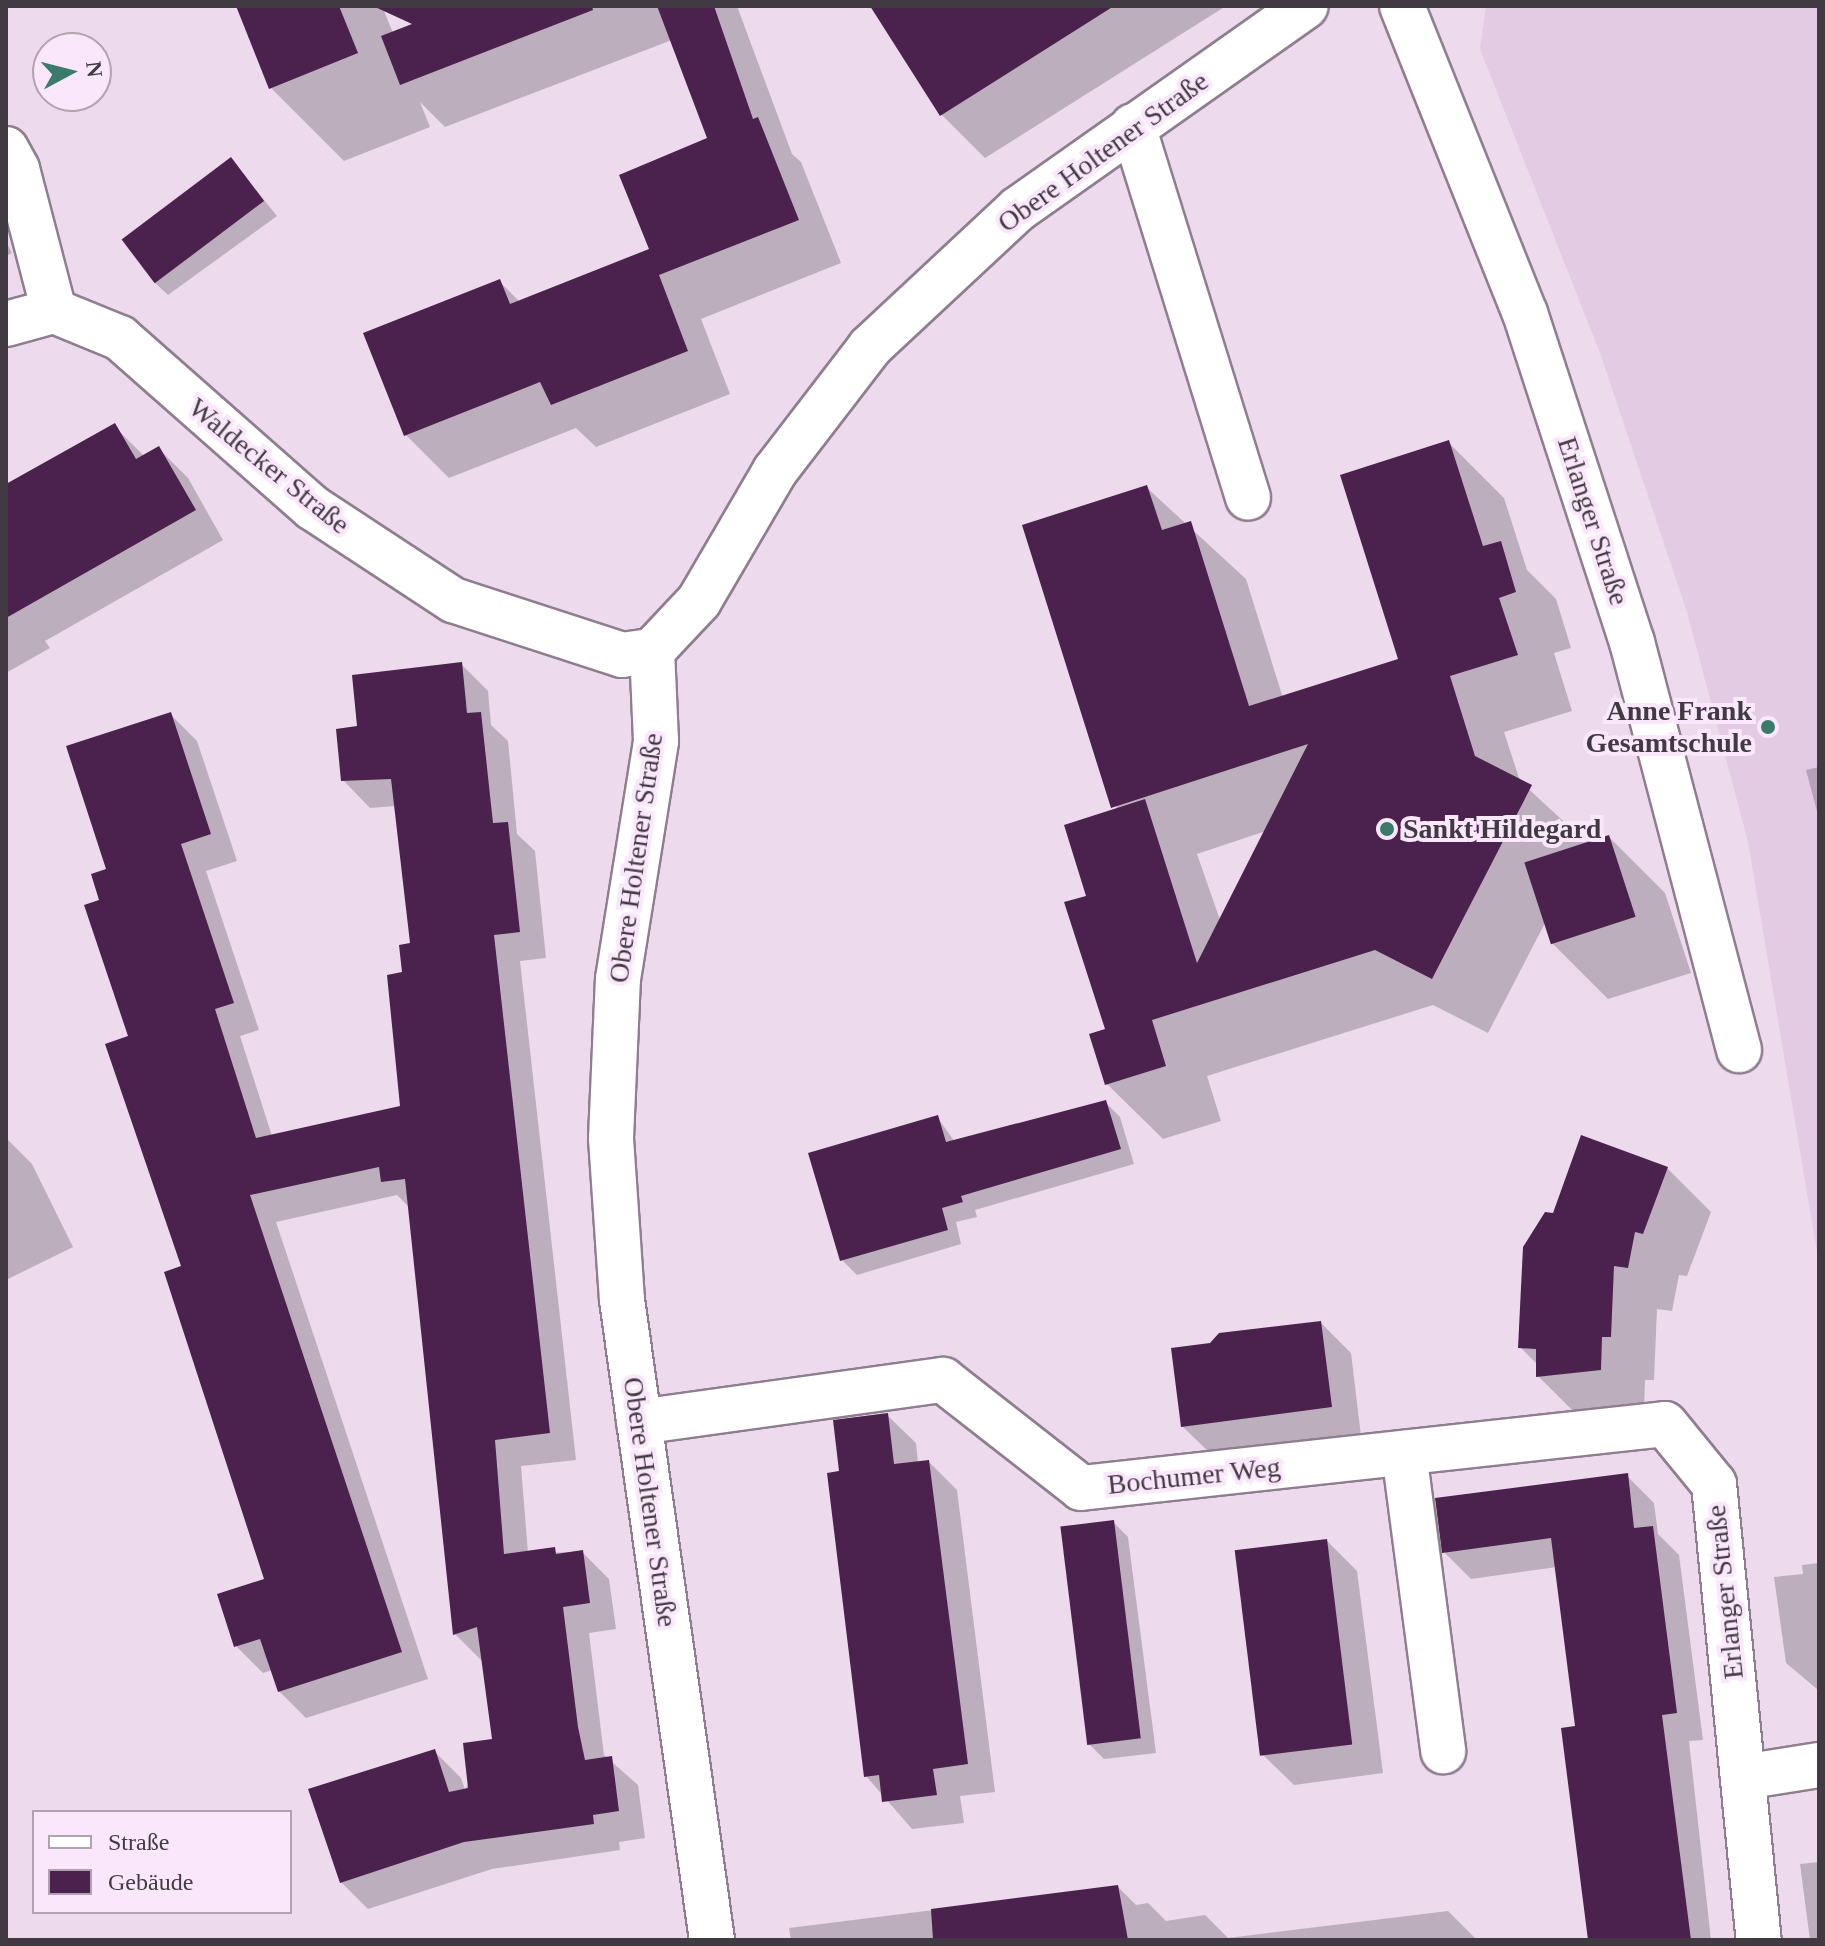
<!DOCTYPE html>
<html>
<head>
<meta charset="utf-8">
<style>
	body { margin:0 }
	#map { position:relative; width:1825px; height:1946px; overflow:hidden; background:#eddaed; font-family:"Times New Roman",serif }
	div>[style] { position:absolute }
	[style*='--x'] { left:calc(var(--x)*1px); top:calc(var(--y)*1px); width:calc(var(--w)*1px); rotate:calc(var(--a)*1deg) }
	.built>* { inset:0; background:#e3cbe4 }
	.shadow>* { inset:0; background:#0003 }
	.building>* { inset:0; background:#4a224d; transform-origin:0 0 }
	.roads { filter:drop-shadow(2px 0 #8e7e8f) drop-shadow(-2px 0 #8e7e8f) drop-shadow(0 2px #8e7e8f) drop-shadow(0 -2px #8e7e8f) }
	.minor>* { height:44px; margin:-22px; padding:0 22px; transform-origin:22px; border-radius:22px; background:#fff }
	.dots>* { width:22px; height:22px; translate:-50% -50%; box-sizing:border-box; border:4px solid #fae7fb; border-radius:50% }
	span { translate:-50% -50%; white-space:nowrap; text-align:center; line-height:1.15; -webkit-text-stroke:8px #fae7fb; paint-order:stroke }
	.street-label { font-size:28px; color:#423a42 }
	.poi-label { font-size:28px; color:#423a42; font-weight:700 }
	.right { translate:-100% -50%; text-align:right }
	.left { translate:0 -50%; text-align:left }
	.frame { position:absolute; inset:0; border:8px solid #423a42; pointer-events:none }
	.legend { position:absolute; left:32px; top:1810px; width:260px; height:104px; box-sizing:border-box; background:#fae7fb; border:2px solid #b0a2b1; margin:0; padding:10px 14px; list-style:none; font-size:24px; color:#423a42 }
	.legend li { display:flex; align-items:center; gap:16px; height:40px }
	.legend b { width:40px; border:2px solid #b0a2b1 }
	.north { position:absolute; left:32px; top:32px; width:80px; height:80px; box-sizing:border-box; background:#fae7fb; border:2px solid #b0a2b1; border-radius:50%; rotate:83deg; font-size:22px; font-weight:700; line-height:32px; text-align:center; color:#423a42 }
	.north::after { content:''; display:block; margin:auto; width:28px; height:36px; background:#3a7b6b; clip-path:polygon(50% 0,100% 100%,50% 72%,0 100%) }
</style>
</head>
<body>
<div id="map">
	<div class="built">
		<div style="clip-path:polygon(1486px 6px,1819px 6px,1819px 1264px,1748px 842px,1687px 612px,1600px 353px,1480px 49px)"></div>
	</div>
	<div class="shadow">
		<div style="clip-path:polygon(238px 6px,382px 6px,393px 33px,464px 6px,737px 6px,792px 154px,801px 162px,841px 263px,701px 319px,730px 394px,596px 447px,576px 428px,449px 478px,406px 435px,499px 281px,520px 302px,651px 250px,710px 139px,672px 40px,445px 127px,420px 102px,430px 127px,344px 161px,270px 87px)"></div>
		<div style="clip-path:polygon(903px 6px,1226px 6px,985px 158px,941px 114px)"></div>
		<div style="clip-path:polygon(231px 159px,277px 216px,168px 295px,153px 281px)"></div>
		<div style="clip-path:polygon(6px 242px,12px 253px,6px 256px)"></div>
		<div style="clip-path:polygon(114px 426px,144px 456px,159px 449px,188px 478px,223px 540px,45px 641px,50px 648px,6px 673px,6px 487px)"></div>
		<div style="clip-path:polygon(evenodd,1448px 442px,1504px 498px,1527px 570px,1556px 599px,1571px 648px,1554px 653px,1572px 711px,1504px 732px,1520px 781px,1588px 844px,1609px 837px,1665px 893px,1691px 973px,1608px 999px,1552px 943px,1545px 923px,1488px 1033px,1433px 1005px,1207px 1076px,1221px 1121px,1163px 1139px,1107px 1084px,1107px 1030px,1089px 897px,1116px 811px,1146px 487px,1246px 579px,1283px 698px,1400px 661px,1448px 442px,1266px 831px,1220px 920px,1197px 854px,1266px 831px)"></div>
		<div style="clip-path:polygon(461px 664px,488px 691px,491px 725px,508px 741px,517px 834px,535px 851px,546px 958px,520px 961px,576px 1460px,521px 1466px,528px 1553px,582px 1552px,609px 1579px,616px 1629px,589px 1633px,604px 1755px,638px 1785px,645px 1838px,619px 1842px,620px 1850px,492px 1869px,368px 1909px,341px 1882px,434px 1751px,461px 1778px,465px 1790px,494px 1741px,482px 1661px,455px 1634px,410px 1208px,397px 1195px,276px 1222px,428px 1679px,306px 1718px,279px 1691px,272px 1670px,263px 1673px,236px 1646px,266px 1580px,184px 1267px,102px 901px,109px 871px,170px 714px,197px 741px,237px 861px,206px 871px,259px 1030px,240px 1036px,272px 1136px,403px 1107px,404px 974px,412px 945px,396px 806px,370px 808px,343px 780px,360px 728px)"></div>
		<div style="clip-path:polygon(1819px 767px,1819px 819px,1806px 770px)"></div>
		<div style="clip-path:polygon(1106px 1103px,1120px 1117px,1134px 1164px,975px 1210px,977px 1217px,956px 1222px,961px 1244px,857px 1275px,842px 1260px,937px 1117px,955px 1142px)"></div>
		<div style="clip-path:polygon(6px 1138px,32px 1164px,73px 1247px,6px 1280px)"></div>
		<div style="clip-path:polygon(1667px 1168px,1711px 1212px,1687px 1276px,1679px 1275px,1672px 1311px,1657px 1309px,1654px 1380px,1645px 1380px,1644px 1413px,1582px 1420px,1538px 1376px,1538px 1365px,1520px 1347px,1554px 1215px)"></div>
		<div style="clip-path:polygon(1321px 1323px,1351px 1353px,1361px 1436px,1213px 1456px,1182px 1426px)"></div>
		<div style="clip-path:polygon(887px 1415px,916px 1443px,918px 1463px,929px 1462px,957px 1490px,995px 1792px,960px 1796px,964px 1823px,912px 1829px,866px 1776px,841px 1473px)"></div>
		<div style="clip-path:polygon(1627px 1476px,1654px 1503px,1658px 1534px,1679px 1555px,1703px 1740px,1689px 1741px,1711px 1940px,1589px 1940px,1577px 1728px,1557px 1567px,1471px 1579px,1444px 1552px)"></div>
		<div style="clip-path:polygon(1113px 1522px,1128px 1537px,1156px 1753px,1104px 1759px,1089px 1744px)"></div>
		<div style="clip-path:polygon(1327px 1541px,1357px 1571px,1383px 1773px,1294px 1785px,1263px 1755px)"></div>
		<div style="clip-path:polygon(1819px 1563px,1819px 1705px,1817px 1689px,1786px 1663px,1774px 1577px,1803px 1574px,1802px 1565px)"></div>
		<div style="clip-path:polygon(1819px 1862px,1819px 1940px,1810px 1940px,1800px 1864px)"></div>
		<div style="clip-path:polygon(1118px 1887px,1136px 1905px,1148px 1903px,1166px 1921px,1205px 1915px,1228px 1938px,1448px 1911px,1477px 1940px,791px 1940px,789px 1928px)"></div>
	</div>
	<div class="building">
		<div style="clip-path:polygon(236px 6px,339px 6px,358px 53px,269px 89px)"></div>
		<div style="clip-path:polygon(373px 6px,592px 6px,593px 10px,400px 85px,381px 36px,412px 24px)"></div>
		<div style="clip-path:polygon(657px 6px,714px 6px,753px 119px,758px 117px,799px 220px,659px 275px,688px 351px,551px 405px,540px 382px,404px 436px,363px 333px,500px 279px,510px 304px,649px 249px,619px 175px,707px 138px)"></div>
		<div style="clip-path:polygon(870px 6px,1114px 6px,940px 116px)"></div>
		<div style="left:231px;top:157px;width:55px;height:137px;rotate:53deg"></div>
		<div style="clip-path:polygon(115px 423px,136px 459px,159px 446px,196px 510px,6px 618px,6px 484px)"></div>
		<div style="clip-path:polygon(1449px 440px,1483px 546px,1501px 541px,1516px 592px,1499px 598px,1518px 655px,1450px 676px,1475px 756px,1532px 785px,1432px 979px,1375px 950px,1152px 1020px,1166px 1066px,1105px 1085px,1089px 1034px,1105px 1029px,1064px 902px,1086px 896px,1064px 825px,1145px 799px,1197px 963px,1308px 744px,1111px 808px,1022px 525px,1147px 485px,1162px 530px,1191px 521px,1249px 706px,1398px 659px,1340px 475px)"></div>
		<div style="clip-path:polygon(462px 662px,467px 713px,481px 712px,493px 823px,508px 822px,520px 932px,494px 935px,550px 1433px,495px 1440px,504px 1554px,555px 1547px,556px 1554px,583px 1550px,590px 1603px,563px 1607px,578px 1727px,585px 1760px,612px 1756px,619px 1811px,593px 1815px,594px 1824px,464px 1842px,340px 1883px,308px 1789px,435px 1749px,449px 1792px,468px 1788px,463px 1743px,492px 1739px,477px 1627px,453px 1635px,405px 1179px,381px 1182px,379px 1167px,250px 1195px,402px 1652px,278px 1692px,260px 1639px,234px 1647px,217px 1594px,264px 1579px,164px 1272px,181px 1266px,105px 1044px,128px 1036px,84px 905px,99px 900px,91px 874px,106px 869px,66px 746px,171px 712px,211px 834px,181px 844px,234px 1003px,215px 1009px,256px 1138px,400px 1106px,387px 975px,402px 972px,399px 945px,410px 943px,391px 779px,341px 781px,336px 729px,357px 726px,352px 675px)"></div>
		<div style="left:1609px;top:835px;width:86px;height:89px;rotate:72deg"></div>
		<div style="clip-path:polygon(1106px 1100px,1121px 1149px,961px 1196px,963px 1202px,942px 1208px,948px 1230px,840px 1261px,808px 1153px,938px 1115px,946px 1142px)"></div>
		<div style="clip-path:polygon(1581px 1135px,1668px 1167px,1643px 1234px,1635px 1232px,1628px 1268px,1614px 1266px,1611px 1337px,1602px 1337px,1601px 1370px,1536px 1377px,1536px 1349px,1518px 1348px,1523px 1247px,1545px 1212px,1553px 1213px)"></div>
		<div style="clip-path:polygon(1321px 1321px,1332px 1407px,1181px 1427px,1171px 1348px,1210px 1343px,1219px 1333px)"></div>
		<div style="clip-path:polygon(888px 1413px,894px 1464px,929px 1460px,968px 1764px,933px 1769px,937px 1795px,882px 1802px,879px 1775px,864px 1777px,827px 1473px,839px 1471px,833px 1420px)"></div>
		<div style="clip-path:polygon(1628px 1473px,1634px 1528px,1653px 1526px,1677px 1713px,1662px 1715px,1691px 1940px,1588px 1940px,1561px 1728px,1575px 1726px,1551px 1538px,1442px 1553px,1435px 1498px)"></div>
		<div style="left:1114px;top:1520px;width:220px;height:54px;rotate:83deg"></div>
		<div style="left:1327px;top:1539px;width:207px;height:93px;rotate:83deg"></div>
		<div style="clip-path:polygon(1118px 1885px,1128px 1940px,933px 1940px,931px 1909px)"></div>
	</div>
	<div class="roads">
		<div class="minor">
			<div style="--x:1402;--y:6;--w:331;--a:68.2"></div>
			<div style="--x:1525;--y:313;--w:346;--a:72"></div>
			<div style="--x:1632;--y:642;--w:422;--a:75.3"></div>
			<div style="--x:1133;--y:126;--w:389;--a:72.8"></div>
			<div style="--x:6;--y:149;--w:23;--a:61"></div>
			<div style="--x:17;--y:169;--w:147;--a:75.4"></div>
			<div style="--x:54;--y:311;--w:71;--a:22.2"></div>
			<div style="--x:120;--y:338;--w:257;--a:41.4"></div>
			<div style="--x:313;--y:508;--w:168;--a:33.3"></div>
			<div style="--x:453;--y:600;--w:178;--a:18"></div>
			<div style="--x:622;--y:655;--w:30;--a:-8"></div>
			<div style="--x:6;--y:324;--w:50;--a:-15.2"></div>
			<div style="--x:639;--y:1422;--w:307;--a:-7.9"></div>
			<div style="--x:943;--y:1380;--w:175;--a:38"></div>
			<div style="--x:1081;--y:1488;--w:587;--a:-6.25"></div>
			<div style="--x:1665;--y:1424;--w:77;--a:50.8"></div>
			<div style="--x:1714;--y:1484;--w:458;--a:84.4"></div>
			<div style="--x:1404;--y:1453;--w:301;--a:82.5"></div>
			<div style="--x:1743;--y:1777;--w:77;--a:-9"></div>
			<div style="--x:712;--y:1940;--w:646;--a:-98"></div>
			<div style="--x:622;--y:1300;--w:162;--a:-93.9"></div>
			<div style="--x:611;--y:1138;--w:159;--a:-87.5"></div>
			<div style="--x:618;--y:979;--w:241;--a:-80.9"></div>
			<div style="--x:656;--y:741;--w:90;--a:-92.5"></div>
			<div style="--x:652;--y:651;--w:69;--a:-46.8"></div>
			<div style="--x:699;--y:601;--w:151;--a:-59.7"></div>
			<div style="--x:775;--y:471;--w:156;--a:-52.5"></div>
			<div style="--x:870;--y:347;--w:202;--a:-43"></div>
			<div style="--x:1018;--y:209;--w:352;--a:-35.2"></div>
		</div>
	</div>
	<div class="dots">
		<div style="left:1768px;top:727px;background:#3a7b6b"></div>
		<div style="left:1387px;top:829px;background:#3a7b6b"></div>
	</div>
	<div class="street-label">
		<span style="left:1103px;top:152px;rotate:-36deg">Obere Holtener Straße</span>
		<span style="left:269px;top:466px;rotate:39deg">Waldecker Straße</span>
		<span style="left:1593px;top:521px;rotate:72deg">Erlanger Straße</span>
		<span style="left:636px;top:858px;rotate:-82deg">Obere Holtener Straße</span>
		<span style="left:1194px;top:1476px;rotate:-6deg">Bochumer Weg</span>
		<span style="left:650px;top:1502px;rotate:82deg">Obere Holtener Straße</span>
		<span style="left:1725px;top:1592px;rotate:-96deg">Erlanger Straße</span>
	</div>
	<div class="poi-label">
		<span class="right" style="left:1752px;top:727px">Anne Frank<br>Gesamtschule</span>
		<span class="left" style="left:1403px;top:829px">Sankt Hildegard</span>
	</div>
	<div class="frame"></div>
	<ul class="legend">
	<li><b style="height:10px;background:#fff"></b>Straße</li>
	<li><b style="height:22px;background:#4a224d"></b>Gebäude</li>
	</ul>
	<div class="north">N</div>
</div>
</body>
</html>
